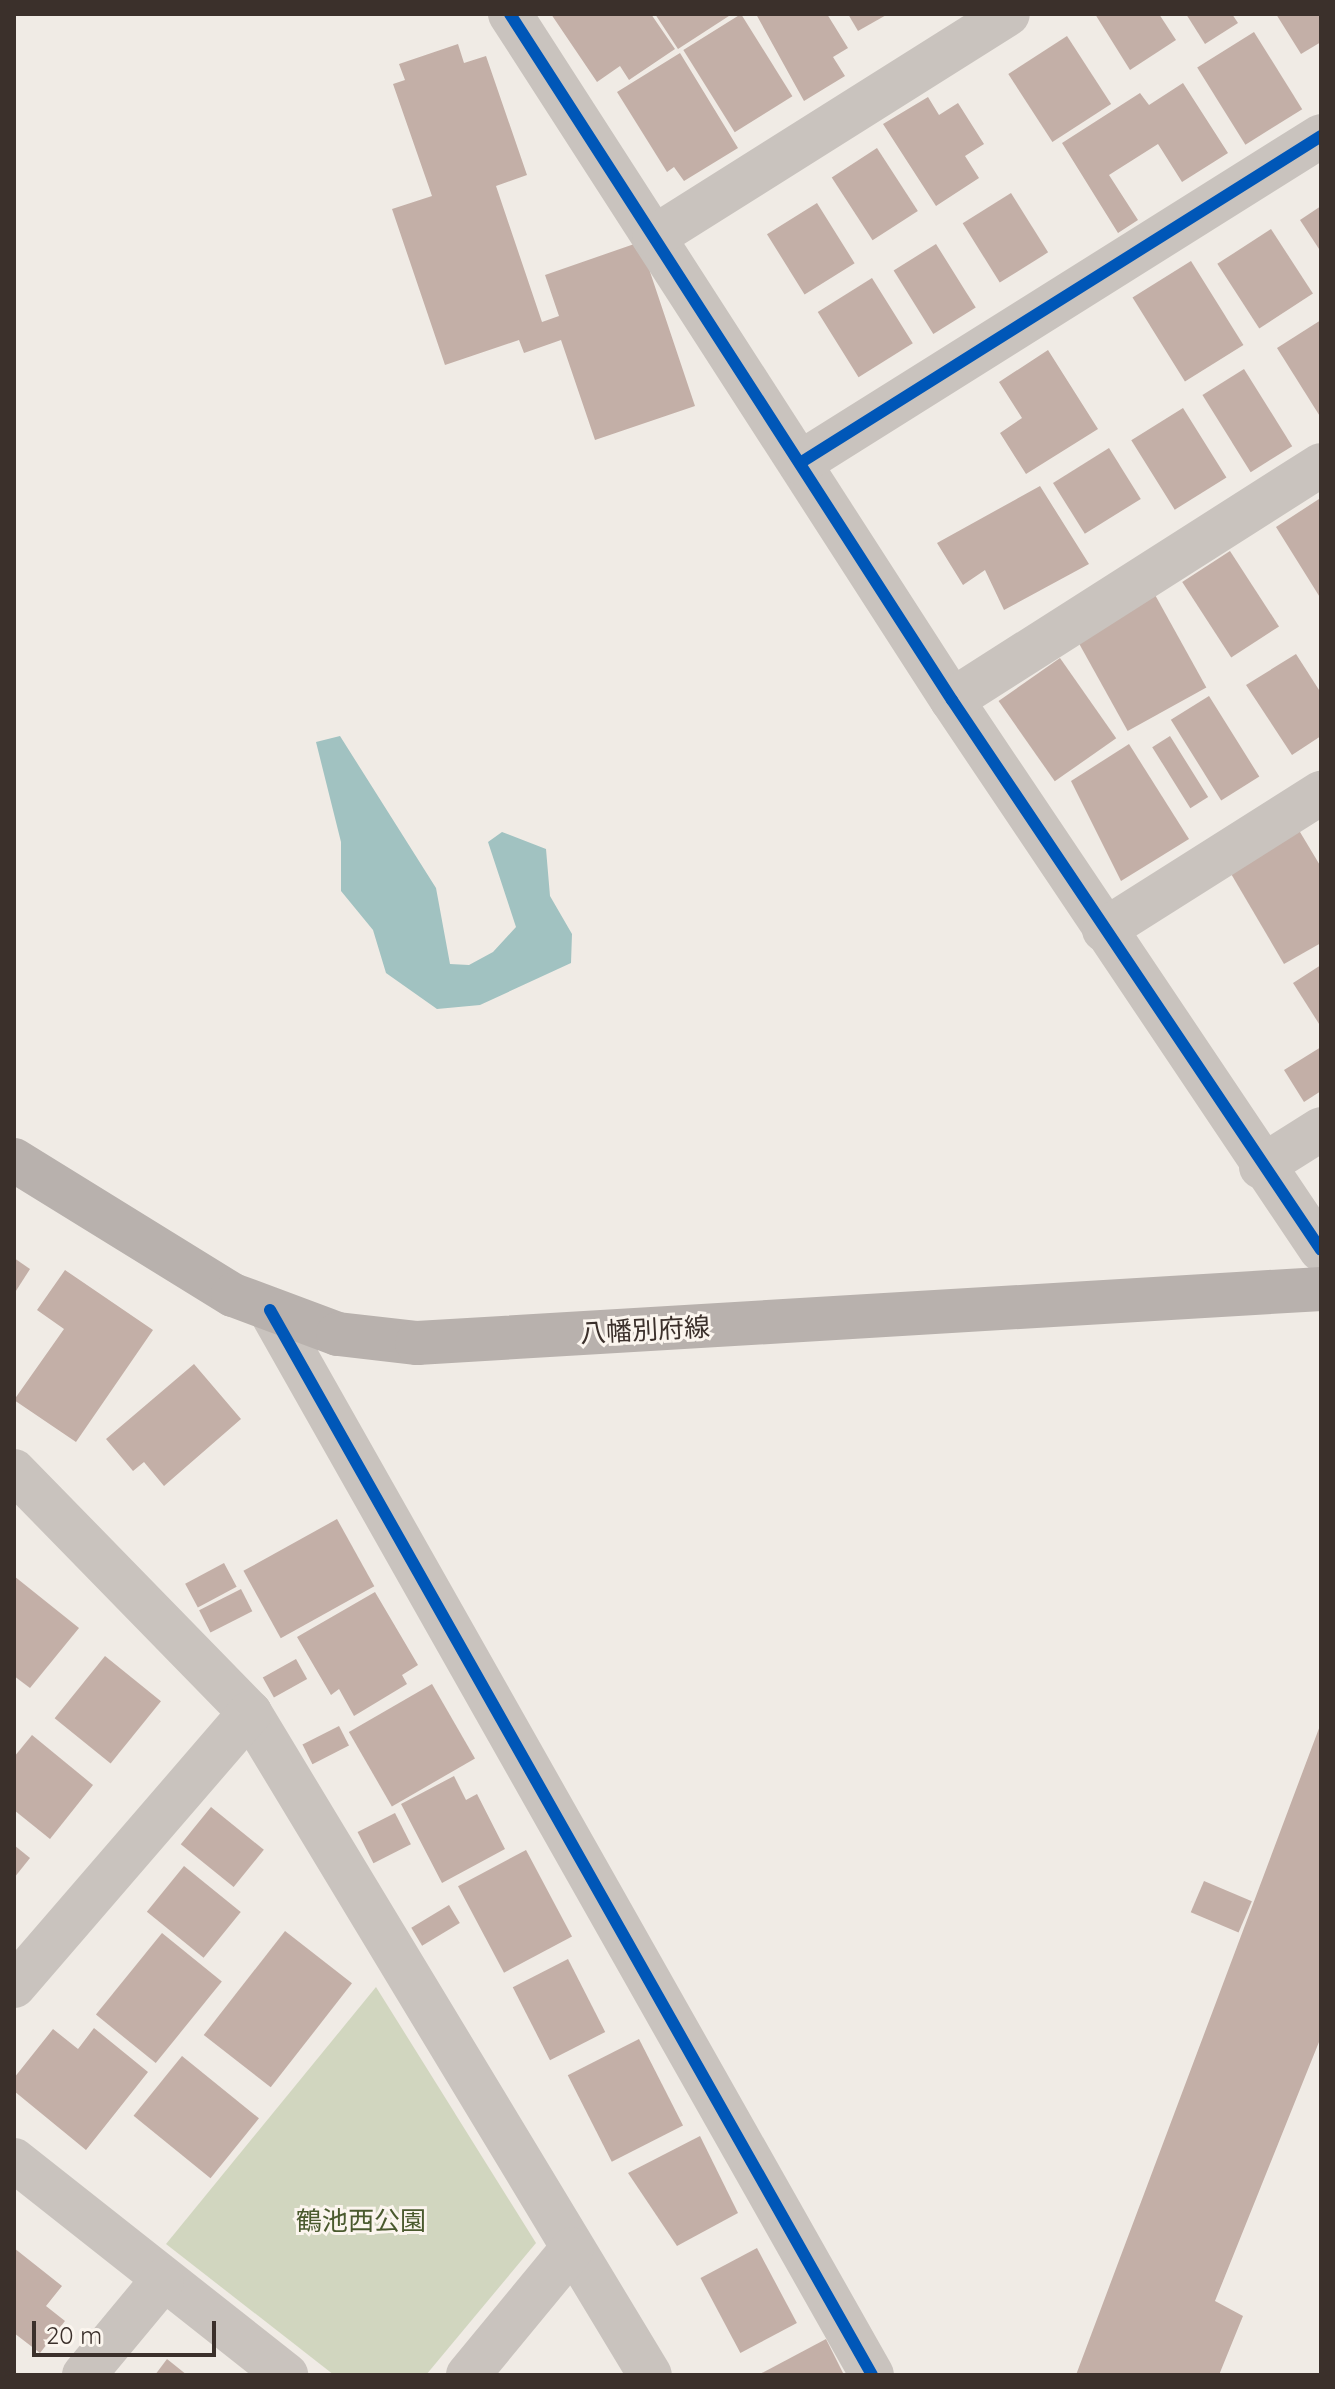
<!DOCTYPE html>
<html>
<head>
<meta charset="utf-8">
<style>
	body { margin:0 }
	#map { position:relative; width:1335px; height:2389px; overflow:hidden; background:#f0ebe5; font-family:Quicksand,"Noto Sans JP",sans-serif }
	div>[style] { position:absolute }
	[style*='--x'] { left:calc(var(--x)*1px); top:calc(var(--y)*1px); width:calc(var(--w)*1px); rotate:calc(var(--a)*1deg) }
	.green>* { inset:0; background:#d1d6bf }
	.water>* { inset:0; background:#a1c2c1 }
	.building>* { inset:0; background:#c3afa7; transform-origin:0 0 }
	.minor>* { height:44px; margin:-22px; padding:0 22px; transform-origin:22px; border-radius:22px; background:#c9c3be }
	.major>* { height:44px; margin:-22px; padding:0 22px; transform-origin:22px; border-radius:22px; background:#b8b1ad }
	.cycleway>* { height:12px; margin:-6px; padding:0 6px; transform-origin:6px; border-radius:6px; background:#0057b8 }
	span { translate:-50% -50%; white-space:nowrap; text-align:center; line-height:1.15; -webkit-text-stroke:6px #fbf5ee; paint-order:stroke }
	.street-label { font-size:26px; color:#3b302b }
	.park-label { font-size:26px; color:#4a5a2e }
	.frame { position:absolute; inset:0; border:16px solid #3b302b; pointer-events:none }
	.scale { position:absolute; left:32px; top:2321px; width:184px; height:36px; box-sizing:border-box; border:4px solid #3b302b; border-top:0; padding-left:10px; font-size:24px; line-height:28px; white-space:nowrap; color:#3b302b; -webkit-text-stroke:6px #fbf5ee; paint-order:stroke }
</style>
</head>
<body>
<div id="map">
	<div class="green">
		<div style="clip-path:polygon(376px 1987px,536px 2243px,426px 2375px,334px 2375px,166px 2244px)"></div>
	</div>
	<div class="water">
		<div style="clip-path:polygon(340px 736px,436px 888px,450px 964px,469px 965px,493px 952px,516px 927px,488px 842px,502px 832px,546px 849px,550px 896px,572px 934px,571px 963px,480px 1005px,437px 1009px,386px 973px,373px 930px,341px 891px,341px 842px,316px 742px)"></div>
	</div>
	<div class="building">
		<div style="clip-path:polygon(551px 14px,651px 14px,675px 49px,629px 80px,620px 66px,597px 82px)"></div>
		<div style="clip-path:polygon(655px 14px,732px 14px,678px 49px)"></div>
		<div style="left:741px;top:14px;width:97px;height:68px;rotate:58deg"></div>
		<div style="clip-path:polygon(756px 14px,827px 14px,848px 48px,833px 57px,845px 76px,804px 101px)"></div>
		<div style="clip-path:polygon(848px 14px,888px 14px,858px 31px)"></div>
		<div style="clip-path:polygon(1095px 14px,1159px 14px,1176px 40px,1130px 70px)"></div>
		<div style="clip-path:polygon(1186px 14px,1232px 14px,1238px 23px,1205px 44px)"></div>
		<div style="clip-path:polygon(1276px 14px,1321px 14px,1321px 42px,1301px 54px)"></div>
		<div style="left:1254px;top:32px;width:91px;height:67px;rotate:58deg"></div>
		<div style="left:1067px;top:36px;width:81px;height:70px;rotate:57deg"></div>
		<div style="clip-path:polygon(458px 44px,464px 63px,486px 56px,527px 175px,496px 186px,542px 322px,559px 316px,545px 275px,640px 242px,695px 406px,595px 440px,561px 340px,524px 353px,519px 340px,445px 365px,392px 209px,432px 196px,393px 84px,405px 80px,399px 64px)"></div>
		<div style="clip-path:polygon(680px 53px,738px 148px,684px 181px,674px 167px,667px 172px,617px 92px)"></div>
		<div style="clip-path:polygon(1183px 83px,1228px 153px,1182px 182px,1158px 144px,1109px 175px,1138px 220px,1118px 233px,1062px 143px,1140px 93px,1149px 105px)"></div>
		<div style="clip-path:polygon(928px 97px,939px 115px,958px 103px,984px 144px,965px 156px,979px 178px,936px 206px,883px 124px)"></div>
		<div style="left:877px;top:148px;width:75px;height:54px;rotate:57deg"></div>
		<div style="left:1011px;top:193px;width:70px;height:57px;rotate:58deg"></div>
		<div style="left:817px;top:203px;width:71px;height:59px;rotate:58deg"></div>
		<div style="clip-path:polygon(1321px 206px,1321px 252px,1300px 220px)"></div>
		<div style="left:1271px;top:229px;width:77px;height:64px;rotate:57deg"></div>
		<div style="left:936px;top:244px;width:75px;height:50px;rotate:58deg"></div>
		<div style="left:1191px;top:261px;width:99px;height:69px;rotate:58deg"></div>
		<div style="left:872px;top:278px;width:77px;height:64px;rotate:58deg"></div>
		<div style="clip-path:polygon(1321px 320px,1321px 418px,1277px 348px)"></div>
		<div style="clip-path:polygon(1048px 350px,1098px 429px,1026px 474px,1000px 433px,1022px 418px,999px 382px)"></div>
		<div style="left:1244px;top:369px;width:91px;height:49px;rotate:58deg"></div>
		<div style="left:1183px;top:408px;width:82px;height:61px;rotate:58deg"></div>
		<div style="left:1109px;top:448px;width:60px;height:66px;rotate:58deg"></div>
		<div style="clip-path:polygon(1040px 486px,1089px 564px,1004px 610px,985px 570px,963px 585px,937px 543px)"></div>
		<div style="clip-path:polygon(1319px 499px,1321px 502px,1321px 599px,1276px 527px)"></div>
		<div style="left:1230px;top:551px;width:90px;height:57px;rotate:57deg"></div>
		<div style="left:1154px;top:593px;width:108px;height:90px;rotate:61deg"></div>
		<div style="clip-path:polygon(1296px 654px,1321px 693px,1321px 736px,1292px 755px,1246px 685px)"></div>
		<div style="left:1060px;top:658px;width:98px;height:75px;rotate:55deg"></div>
		<div style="left:1209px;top:696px;width:95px;height:45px;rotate:58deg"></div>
		<div style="left:1170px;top:736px;width:72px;height:21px;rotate:58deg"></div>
		<div style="clip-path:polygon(1129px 744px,1189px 839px,1121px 881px,1071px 781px)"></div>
		<div style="clip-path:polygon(1297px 827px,1321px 867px,1321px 943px,1284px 964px,1227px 867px)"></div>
		<div style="clip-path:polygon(1321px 965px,1321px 1027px,1293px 983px)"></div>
		<div style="clip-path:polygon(1321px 1047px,1321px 1091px,1304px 1102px,1284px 1070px)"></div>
		<div style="clip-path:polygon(14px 1258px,30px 1269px,14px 1294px)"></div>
		<div style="clip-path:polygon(65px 1270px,153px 1330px,76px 1442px,14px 1400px,64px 1329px,37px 1310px)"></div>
		<div style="clip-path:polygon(194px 1364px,241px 1419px,164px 1486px,144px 1462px,133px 1471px,106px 1439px)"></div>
		<div style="left:337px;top:1519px;width:77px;height:107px;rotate:61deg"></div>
		<div style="left:224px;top:1563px;width:27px;height:44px;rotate:62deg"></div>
		<div style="clip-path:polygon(14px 1576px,79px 1628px,30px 1688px,14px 1676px)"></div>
		<div style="left:241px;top:1589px;width:25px;height:47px;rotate:63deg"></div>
		<div style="clip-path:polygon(375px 1592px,418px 1665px,402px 1675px,407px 1684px,354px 1716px,339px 1689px,331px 1695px,297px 1637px)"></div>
		<div style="left:105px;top:1656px;width:72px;height:80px;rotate:39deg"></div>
		<div style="left:296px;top:1659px;width:23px;height:38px;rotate:61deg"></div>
		<div style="left:432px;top:1684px;width:86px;height:96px;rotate:60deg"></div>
		<div style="clip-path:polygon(1321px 1723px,1321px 2037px,1215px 2301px,1243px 2316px,1219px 2375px,1076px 2375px)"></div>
		<div style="left:339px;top:1726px;width:22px;height:41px;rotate:63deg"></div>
		<div style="clip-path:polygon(32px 1735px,93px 1785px,50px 1839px,14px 1810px,14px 1757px)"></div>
		<div style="clip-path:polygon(454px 1776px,466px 1800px,477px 1794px,505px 1849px,442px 1883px,401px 1804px)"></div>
		<div style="left:211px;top:1807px;width:68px;height:48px;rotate:39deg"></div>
		<div style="left:395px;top:1813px;width:35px;height:42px;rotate:63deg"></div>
		<div style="clip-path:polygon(14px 1845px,30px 1858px,14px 1878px)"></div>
		<div style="left:526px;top:1850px;width:98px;height:77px;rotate:62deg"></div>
		<div style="left:184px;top:1866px;width:73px;height:59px;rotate:39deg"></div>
		<div style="left:1204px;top:1881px;width:52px;height:34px;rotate:23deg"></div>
		<div style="left:449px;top:1905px;width:21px;height:44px;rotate:59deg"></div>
		<div style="left:285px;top:1931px;width:85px;height:132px;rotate:38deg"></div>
		<div style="left:162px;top:1933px;width:77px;height:105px;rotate:39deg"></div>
		<div style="left:568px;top:1959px;width:82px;height:62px;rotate:63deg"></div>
		<div style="clip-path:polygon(94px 2028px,148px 2072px,86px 2150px,14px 2091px,14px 2078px,53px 2029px,78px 2049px)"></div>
		<div style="left:639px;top:2039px;width:97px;height:80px;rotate:63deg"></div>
		<div style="left:182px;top:2056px;width:99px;height:77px;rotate:39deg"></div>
		<div style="clip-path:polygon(700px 2136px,738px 2213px,677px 2246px,628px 2173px)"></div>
		<div style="clip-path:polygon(14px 2248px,62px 2286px,46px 2306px,65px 2321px,40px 2353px,14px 2333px)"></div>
		<div style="left:757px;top:2248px;width:85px;height:64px;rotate:62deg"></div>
		<div style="clip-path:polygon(826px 2339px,844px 2375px,758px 2375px)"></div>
		<div style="clip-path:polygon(167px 2359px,187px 2375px,155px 2375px)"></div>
	</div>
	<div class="minor">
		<div style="--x:510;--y:14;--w:816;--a:57.21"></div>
		<div style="--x:952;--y:700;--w:662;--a:56.14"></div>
		<div style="--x:654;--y:237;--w:418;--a:-32.2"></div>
		<div style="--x:800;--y:463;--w:615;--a:-32.11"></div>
		<div style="--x:952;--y:700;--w:437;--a:-32.5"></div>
		<div style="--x:1104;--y:930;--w:257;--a:-32.3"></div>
		<div style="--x:1261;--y:1167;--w:71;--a:-32.3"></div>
		<div style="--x:270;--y:1310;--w:1223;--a:60.52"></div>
		<div style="--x:14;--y:1471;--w:338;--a:45.7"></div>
		<div style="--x:250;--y:1713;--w:773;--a:58.86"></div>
		<div style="--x:14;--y:1986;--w:361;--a:-49.2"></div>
		<div style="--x:14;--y:2160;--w:347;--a:38.3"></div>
		<div style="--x:84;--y:2375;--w:122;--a:-50.3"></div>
		<div style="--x:468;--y:2375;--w:163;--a:-50.5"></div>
	</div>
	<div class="major">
		<div style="--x:14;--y:1160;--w:257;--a:31.7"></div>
		<div style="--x:233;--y:1295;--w:112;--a:20.4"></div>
		<div style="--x:338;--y:1334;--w:80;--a:6.5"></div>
		<div style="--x:417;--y:1343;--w:906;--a:-3.42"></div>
	</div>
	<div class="cycleway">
		<div style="--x:510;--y:14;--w:816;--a:57.21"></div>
		<div style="--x:952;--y:700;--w:662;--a:56.14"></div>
		<div style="--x:800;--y:463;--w:615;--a:-32.11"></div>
		<div style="--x:270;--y:1310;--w:1223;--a:60.52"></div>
	</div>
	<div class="street-label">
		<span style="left:645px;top:1330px;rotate:-3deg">八幡別府線</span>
	</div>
	<div class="park-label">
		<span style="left:361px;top:2221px">鶴池西公園</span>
	</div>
	<div class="frame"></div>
	<div class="scale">20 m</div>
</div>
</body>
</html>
